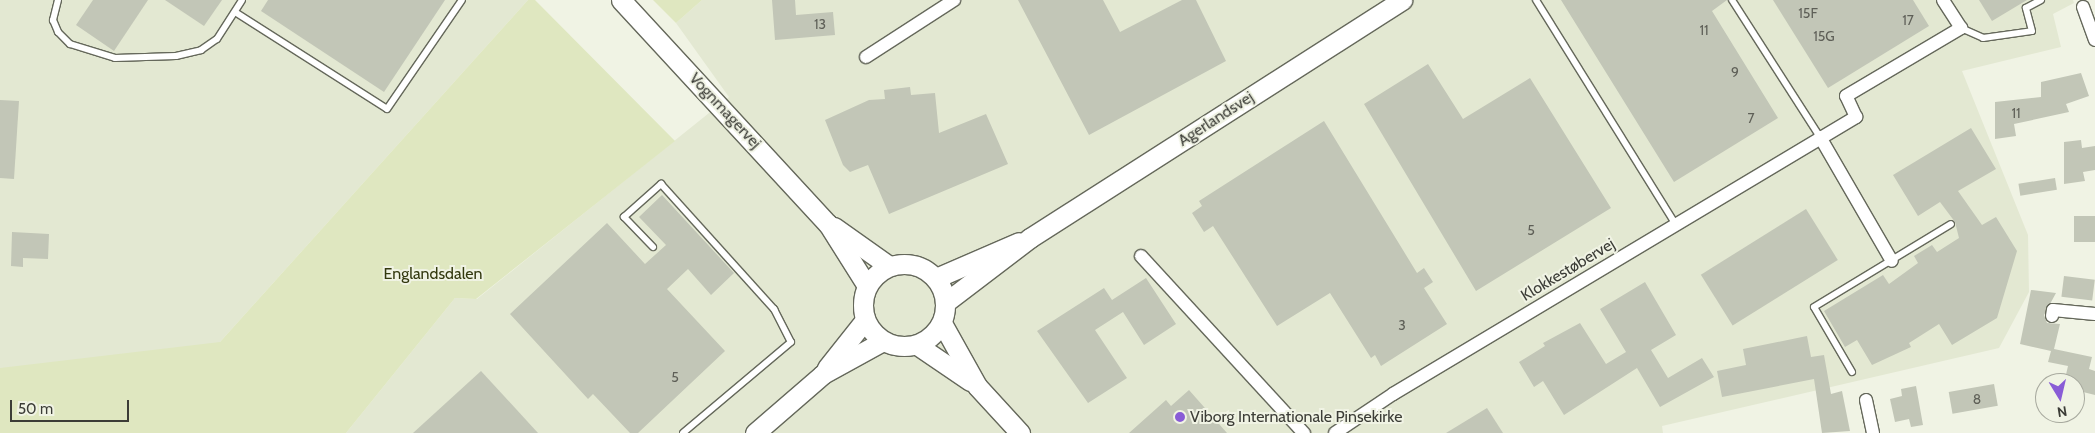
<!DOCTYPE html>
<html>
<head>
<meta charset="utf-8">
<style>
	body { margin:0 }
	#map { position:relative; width:2095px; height:433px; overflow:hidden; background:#f0f3e4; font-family:Cabin,sans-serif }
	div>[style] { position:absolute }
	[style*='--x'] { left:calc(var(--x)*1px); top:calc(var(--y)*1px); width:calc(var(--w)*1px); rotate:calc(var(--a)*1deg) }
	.built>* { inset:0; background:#e3e8d2 }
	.green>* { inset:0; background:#dfe7c0 }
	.building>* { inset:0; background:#c2c6b7; transform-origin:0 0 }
	.roads { filter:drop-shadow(1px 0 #65685b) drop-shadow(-1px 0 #65685b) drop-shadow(0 1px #65685b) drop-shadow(0 -1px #65685b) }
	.lane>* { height:6px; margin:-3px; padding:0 3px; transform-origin:3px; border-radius:3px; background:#fff }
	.street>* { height:12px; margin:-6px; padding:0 6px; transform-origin:6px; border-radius:6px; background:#fff }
	.secondary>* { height:19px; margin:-9.5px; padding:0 9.5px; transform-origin:9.5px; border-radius:9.5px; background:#fff }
	.secondary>.ring { margin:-9.5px; padding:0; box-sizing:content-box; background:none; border:19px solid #fff; border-radius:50% }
	.dots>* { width:14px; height:14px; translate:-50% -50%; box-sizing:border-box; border:2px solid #f0f3e4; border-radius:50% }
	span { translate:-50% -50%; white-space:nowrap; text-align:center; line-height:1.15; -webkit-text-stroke:4px #f0f3e4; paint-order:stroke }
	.number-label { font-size:14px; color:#5e5f57 }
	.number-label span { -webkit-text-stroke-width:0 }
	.street-label { font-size:16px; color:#3c3d37 }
	.park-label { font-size:16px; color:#33390f }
	.poi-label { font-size:16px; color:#3c3d37 }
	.left { translate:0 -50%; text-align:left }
	.north { position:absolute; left:2035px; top:373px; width:50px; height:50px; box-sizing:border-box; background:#f0f3e4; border:1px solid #a8aa9f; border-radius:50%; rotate:171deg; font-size:14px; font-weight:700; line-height:20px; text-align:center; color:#3c3d37 }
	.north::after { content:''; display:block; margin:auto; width:18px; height:22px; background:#895cd6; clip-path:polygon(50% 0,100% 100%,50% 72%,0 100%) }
	.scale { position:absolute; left:10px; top:400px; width:119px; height:22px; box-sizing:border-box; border:2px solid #3c3d37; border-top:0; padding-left:6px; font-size:15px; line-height:18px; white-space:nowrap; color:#3c3d37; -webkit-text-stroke:4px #f0f3e4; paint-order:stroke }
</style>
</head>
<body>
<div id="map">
	<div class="built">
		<div style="clip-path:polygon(0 0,528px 0,138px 433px,0 433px)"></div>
		<div style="clip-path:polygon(702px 0,2073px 0,2074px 3px,2053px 14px,2061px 47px,1962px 71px,2028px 235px,2029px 292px,1999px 348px,1662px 426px,1663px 433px,346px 433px,455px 298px,477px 299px,729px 97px,676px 23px)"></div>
	</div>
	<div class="green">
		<div style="clip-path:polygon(528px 0,535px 0,675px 141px,476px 299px,455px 298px,346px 433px,0 433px,0 368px,220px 342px)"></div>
		<div style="clip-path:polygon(653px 0,702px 0,676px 23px)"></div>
	</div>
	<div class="building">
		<div style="clip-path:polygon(93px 0,148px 0,114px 51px,76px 25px)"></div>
		<div style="clip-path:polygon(165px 0,222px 0,204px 26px)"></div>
		<div style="clip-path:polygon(268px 0,445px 0,384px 92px,261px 11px)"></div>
		<div style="clip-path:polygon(772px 0,795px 0,796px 15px,833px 12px,835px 35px,775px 40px)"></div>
		<div style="clip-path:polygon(1018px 0,1103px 0,1120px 32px,1182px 0,1196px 0,1226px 61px,1089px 135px)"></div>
		<div style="clip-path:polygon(1561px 0,1727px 0,1712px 11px,1778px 118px,1674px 182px)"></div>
		<div style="clip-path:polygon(1773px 0,1913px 0,1929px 26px,1828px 88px)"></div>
		<div style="clip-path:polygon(1979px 0,2027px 0,1992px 21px)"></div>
		<div style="clip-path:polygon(1428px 64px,1463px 119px,1530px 78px,1611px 208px,1476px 291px,1364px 104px)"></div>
		<div style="clip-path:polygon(2081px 73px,2089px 96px,2066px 104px,2069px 112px,2014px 124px,2016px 136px,1995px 139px,1995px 102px,2041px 97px,2041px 82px)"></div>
		<div style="clip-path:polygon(910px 87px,911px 95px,935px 93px,939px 133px,986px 114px,1008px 164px,889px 214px,868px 165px,850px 172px,843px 165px,825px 120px,869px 100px,885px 99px,884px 90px)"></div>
		<div style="clip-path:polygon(0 100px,19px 101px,14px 179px,0 178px)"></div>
		<div style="clip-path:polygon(1324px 121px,1417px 273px,1424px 268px,1433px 282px,1424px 288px,1447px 324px,1381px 366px,1375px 355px,1371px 358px,1330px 293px,1277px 326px,1213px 226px,1204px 232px,1192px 213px,1202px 206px,1199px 201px)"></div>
		<div style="clip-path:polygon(1971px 128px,1996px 169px,1958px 191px,1982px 225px,1996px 217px,2017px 251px,1997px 318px,1952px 345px,1939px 324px,1909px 343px,1911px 347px,1872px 365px,1857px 340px,1845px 347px,1824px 311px,1883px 275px,1889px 284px,1918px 263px,1914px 256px,1932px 245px,1937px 252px,1959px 238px,1955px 222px,1940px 202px,1918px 216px,1893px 175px)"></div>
		<div style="clip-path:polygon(2081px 140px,2082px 148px,2095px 146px,2095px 170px,2083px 172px,2085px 181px,2064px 184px,2064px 142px)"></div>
		<div style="left:2055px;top:178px;width:12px;height:37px;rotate:81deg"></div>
		<div style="clip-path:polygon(662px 195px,734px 273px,711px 295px,688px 269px,667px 289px,725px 351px,638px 433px,630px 433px,593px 394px,588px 399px,510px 314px,607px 223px,645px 264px,666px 245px,639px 217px)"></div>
		<div style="left:1806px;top:209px;width:60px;height:124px;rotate:58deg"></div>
		<div style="left:2074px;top:216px;width:21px;height:26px"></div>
		<div style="clip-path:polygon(12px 232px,49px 234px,48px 259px,23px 258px,23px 267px,11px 266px)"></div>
		<div style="left:2064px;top:276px;width:31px;height:21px;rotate:7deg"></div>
		<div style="clip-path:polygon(1146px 278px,1176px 324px,1144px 345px,1123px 312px,1095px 330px,1127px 378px,1088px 403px,1037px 331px,1104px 288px,1112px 300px)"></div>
		<div style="clip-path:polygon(1645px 282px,1676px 335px,1651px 350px,1668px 378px,1702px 358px,1714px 377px,1660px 407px,1637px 368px,1564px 415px,1543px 381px,1534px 387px,1519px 362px,1545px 346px,1543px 343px,1580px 323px,1606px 364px,1626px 352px,1600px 309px)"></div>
		<div style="clip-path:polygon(2031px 290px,2056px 293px,2044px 315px,2047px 323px,2060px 324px,2054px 349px,2092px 357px,2089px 369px,2095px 371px,2095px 395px,2075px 390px,2075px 383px,2064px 383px,2068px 366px,2048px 362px,2051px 351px,2020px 344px)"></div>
		<div style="clip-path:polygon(1807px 336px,1811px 357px,1824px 355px,1831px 394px,1842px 391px,1850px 431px,1822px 433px,1814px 379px,1722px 397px,1717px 371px,1746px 365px,1743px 349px)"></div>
		<div style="clip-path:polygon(481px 371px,538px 433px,413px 433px)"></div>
		<div style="left:1994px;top:384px;width:22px;height:46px;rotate:80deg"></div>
		<div style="clip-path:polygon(1916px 386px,1923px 425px,1911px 427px,1909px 419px,1895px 422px,1890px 399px,1902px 396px,1901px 389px)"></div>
		<div style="clip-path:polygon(1189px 390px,1227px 433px,1129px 433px,1166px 400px,1171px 406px)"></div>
		<div style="clip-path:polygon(1487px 408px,1503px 433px,1446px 433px)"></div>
	</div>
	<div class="roads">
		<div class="lane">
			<div style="--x:58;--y:0;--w:21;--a:104"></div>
			<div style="--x:53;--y:20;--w:13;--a:67"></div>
			<div style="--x:58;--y:32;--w:17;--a:45"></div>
			<div style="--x:70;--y:44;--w:47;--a:17.3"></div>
			<div style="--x:115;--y:58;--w:61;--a:-1.9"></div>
			<div style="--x:176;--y:56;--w:26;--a:-13"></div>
			<div style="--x:201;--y:50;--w:19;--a:-35"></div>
			<div style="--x:217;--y:39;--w:46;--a:-57.3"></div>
			<div style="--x:1536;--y:0;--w:265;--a:58.1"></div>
			<div style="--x:1732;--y:0;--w:163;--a:57.3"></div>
			<div style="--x:235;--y:12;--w:180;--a:32.5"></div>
			<div style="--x:387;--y:109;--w:132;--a:-55.5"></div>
			<div style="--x:1961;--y:28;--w:24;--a:24"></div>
			<div style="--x:1983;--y:38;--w:49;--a:-8.1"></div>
			<div style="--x:2032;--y:31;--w:24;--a:-105"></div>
			<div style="--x:2026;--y:8;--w:17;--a:-28"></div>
			<div style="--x:653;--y:247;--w:42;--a:-134"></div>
			<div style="--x:624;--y:217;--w:50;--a:-41.7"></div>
			<div style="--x:661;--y:184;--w:169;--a:47.9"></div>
			<div style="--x:774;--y:309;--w:37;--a:63"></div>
			<div style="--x:791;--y:342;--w:141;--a:139.9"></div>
			<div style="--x:1852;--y:372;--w:75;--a:-120.3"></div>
			<div style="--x:1814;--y:307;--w:160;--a:-31.2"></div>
		</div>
		<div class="street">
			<div style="--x:2083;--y:7;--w:35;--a:70"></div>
			<div style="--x:866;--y:57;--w:105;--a:-32.9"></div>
			<div style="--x:1820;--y:137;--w:143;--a:59.9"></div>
			<div style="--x:1141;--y:256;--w:241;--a:47.4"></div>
			<div style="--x:2052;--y:316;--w:6;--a:-81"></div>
			<div style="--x:2053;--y:310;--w:42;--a:5.4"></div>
			<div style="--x:1866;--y:400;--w:34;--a:78"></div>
			<div style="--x:1335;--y:433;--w:70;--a:-33.9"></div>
			<div style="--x:1393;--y:394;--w:540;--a:-30.89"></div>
			<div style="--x:1856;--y:117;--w:23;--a:-115"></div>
			<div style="--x:1846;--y:96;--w:134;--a:-30.6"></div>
			<div style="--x:1961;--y:28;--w:33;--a:-123"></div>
		</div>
		<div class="secondary">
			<div style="--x:621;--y:0;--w:305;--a:47.3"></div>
			<div style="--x:828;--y:224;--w:73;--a:57.8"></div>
			<div style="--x:834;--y:227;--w:67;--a:35.3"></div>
			<div class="ring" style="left:863px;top:264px;width:63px;height:63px"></div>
			<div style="--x:936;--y:278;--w:90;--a:-23.4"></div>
			<div style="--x:946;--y:302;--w:106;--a:-37.3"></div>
			<div style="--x:1030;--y:238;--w:442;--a:-32.6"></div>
			<div style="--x:942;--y:323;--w:72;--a:60.9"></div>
			<div style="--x:977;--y:386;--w:64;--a:47.5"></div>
			<div style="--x:917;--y:345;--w:64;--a:34.2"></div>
			<div style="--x:827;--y:368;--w:61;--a:-51.6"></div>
			<div style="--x:755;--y:433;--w:90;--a:-40.9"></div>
			<div style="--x:823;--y:374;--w:68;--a:-28.8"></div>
		</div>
	</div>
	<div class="dots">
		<div style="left:1180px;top:417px;background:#895cd6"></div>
	</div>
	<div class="number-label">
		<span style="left:1808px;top:13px">15F</span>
		<span style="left:1908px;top:20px">17</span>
		<span style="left:820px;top:24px">13</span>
		<span style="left:1704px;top:30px">11</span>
		<span style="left:1824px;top:36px">15G</span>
		<span style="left:1735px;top:72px">9</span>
		<span style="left:2016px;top:113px">11</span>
		<span style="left:1751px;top:118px">7</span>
		<span style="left:1531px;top:230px">5</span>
		<span style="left:1402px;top:325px">3</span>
		<span style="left:675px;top:377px">5</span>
		<span style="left:1977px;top:399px">8</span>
	</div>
	<div class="street-label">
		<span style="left:725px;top:111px;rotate:47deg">Vognmagervej</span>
		<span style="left:1216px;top:119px;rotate:-33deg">Agerlandsvej</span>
		<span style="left:1568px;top:270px;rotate:-31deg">Klokkestøbervej</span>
	</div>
	<div class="park-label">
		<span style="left:433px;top:274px">Englandsdalen</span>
	</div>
	<div class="poi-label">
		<span class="left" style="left:1190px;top:417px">Viborg Internationale Pinsekirke</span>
	</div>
	<div class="north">N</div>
	<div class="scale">50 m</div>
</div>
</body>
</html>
